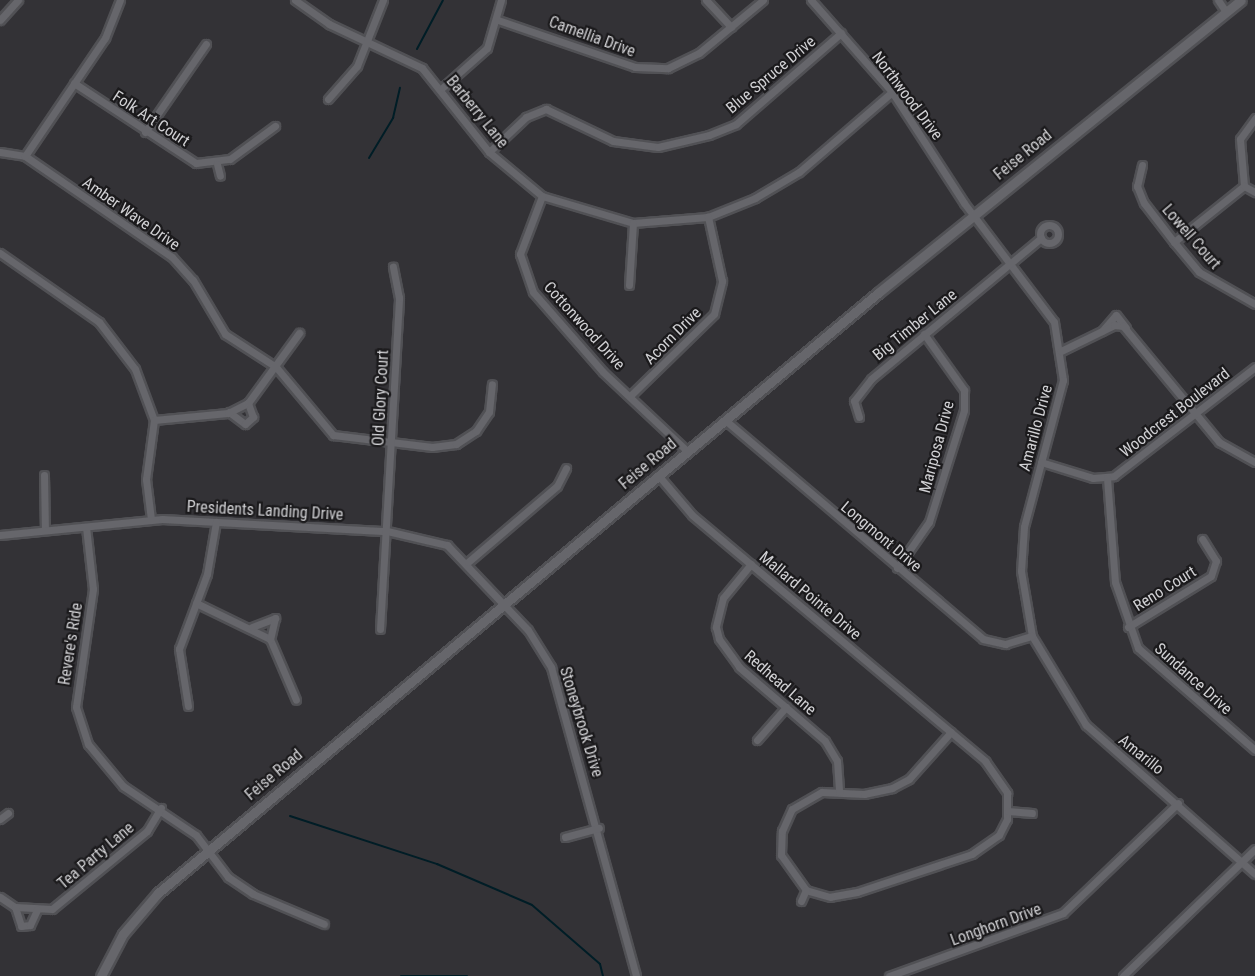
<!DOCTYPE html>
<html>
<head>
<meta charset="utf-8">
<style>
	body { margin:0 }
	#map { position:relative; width:1255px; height:976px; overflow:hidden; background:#333236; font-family:"Roboto Condensed",sans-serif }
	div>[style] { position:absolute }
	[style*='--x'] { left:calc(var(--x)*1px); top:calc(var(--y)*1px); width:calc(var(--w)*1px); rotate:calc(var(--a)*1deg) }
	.stream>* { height:2px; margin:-1px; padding:0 1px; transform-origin:1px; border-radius:1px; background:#001d26 }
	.roads { filter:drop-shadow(2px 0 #515155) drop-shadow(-2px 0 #515155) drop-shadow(0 2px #515155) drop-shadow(0 -2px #515155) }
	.street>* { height:7px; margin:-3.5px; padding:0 3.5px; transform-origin:3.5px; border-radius:3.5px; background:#66666b }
	.street>.ring { margin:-3.5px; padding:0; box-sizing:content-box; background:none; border:7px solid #66666b; border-radius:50% }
	.secondary>* { height:9px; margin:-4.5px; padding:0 4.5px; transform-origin:4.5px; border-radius:4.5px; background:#66666b }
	span { translate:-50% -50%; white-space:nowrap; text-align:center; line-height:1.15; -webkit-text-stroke:4.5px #1b1a1c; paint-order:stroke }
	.street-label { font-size:16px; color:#d1d1d4 }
</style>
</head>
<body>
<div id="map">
	<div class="stream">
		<div style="--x:417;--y:49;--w:55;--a:-62"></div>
		<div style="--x:369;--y:158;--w:47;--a:-59"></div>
		<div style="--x:393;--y:118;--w:31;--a:-77"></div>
		<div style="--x:290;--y:816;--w:155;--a:18.1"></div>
		<div style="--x:437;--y:864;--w:103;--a:23.3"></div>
		<div style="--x:532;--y:905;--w:90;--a:40.9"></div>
		<div style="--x:600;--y:964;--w:12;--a:76"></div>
		<div style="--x:401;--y:976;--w:66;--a:0"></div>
	</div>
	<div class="roads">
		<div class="street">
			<div style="--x:295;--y:0;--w:42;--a:35.2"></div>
			<div style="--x:329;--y:24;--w:103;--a:25.3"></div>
			<div style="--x:422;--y:68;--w:107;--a:51.4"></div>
			<div style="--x:489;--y:152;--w:69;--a:39.7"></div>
			<div style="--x:542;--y:196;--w:95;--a:16.5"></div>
			<div style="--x:633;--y:223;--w:75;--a:-4.6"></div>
			<div style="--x:708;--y:217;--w:51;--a:-22"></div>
			<div style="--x:755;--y:198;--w:51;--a:-30.6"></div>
			<div style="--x:799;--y:172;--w:123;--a:-40.7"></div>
			<div style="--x:706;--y:0;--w:37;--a:47"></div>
			<div style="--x:811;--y:0;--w:123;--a:48.6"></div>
			<div style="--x:892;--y:92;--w:132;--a:57"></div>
			<div style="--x:964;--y:203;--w:149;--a:52.9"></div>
			<div style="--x:1054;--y:322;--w:59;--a:81.2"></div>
			<div style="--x:1063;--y:380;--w:152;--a:104.9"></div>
			<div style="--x:1024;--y:527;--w:44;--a:93.9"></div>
			<div style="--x:1021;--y:571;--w:66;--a:80.4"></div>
			<div style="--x:1032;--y:636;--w:104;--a:58.8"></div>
			<div style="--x:1086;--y:725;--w:225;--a:41.4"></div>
			<div style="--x:1218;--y:0;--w:14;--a:56"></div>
			<div style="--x:0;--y:20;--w:27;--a:-48"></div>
			<div style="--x:498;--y:20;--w:145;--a:18.9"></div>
			<div style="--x:635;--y:67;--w:33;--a:2"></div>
			<div style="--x:668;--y:68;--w:34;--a:-26"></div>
			<div style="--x:699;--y:53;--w:83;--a:-39.6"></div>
			<div style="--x:74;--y:83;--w:146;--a:33.3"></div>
			<div style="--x:196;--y:163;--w:34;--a:-7"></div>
			<div style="--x:230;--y:159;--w:56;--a:-36.3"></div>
			<div style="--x:442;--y:88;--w:60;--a:-41.6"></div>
			<div style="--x:487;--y:48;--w:50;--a:-73.7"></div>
			<div style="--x:328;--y:99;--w:44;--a:-48.7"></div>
			<div style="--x:357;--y:66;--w:71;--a:-68.5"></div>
			<div style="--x:145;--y:132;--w:107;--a:-55.3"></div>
			<div style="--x:0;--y:152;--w:25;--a:9"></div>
			<div style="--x:25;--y:156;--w:178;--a:34.5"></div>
			<div style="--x:172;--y:257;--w:31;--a:48"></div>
			<div style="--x:193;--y:280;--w:63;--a:59.3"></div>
			<div style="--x:225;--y:334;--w:61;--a:32.9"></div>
			<div style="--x:276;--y:367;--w:89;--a:50"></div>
			<div style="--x:333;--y:435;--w:100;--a:6.9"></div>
			<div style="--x:432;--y:447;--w:24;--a:-7"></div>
			<div style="--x:456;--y:444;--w:24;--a:-33"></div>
			<div style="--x:476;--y:431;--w:23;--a:-56"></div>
			<div style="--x:489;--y:412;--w:28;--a:-84"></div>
			<div style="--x:489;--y:152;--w:51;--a:-43.4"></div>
			<div style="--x:526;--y:117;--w:22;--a:-22"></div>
			<div style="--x:546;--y:109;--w:74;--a:25.5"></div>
			<div style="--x:613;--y:141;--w:45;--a:7.6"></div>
			<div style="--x:658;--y:147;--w:52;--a:-13.2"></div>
			<div style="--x:709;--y:135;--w:29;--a:-22"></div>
			<div style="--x:736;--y:124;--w:139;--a:-40.9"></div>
			<div style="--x:25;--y:156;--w:143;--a:-55.9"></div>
			<div style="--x:105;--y:38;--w:41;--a:-68.5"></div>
			<div style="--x:217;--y:164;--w:12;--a:76"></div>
			<div style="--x:1142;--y:165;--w:22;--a:103"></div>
			<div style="--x:1137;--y:186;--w:18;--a:68"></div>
			<div style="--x:1144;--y:203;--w:49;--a:52.4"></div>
			<div style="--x:1174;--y:242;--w:39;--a:50"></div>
			<div style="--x:1199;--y:272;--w:64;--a:29.7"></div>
			<div style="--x:1244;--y:186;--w:47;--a:-94.9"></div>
			<div style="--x:1240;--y:139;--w:26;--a:-54"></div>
			<div style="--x:542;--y:196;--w:62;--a:110.8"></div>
			<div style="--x:520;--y:254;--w:40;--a:71.1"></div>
			<div style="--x:533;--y:292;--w:106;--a:48.8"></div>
			<div style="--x:603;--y:372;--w:115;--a:43.2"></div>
			<div class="ring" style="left:1040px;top:225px;width:11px;height:11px"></div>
			<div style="--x:1174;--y:242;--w:90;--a:-38.7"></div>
			<div style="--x:1244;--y:186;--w:13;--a:29"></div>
			<div style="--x:0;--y:253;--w:121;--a:34.9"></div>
			<div style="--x:99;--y:322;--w:59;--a:52.5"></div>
			<div style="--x:135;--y:369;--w:54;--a:69.6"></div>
			<div style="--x:154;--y:420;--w:60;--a:97.7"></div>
			<div style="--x:146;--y:479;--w:40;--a:82.9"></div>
			<div style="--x:629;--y:285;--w:62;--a:-86.3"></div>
			<div style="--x:1102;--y:331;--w:21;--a:-49"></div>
			<div style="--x:1116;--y:315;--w:16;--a:52"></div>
			<div style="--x:1061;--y:351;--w:59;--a:-26.1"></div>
			<div style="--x:1114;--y:325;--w:9;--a:6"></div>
			<div style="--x:1123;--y:326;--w:151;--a:50.4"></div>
			<div style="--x:1219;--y:442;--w:41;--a:29.1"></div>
			<div style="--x:631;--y:395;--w:116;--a:-44.3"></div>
			<div style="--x:714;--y:314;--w:34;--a:-76"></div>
			<div style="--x:722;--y:281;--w:66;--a:-102.3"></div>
			<div style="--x:229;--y:412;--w:20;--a:37"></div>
			<div style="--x:245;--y:424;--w:11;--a:-41"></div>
			<div style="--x:253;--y:417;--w:15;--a:-110"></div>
			<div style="--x:859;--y:417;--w:17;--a:-107"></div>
			<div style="--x:854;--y:401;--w:28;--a:-52"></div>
			<div style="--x:871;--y:379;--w:221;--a:-39.7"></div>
			<div style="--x:154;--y:420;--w:74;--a:-5.4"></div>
			<div style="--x:228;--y:413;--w:22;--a:-27"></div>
			<div style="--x:248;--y:403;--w:87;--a:-53.9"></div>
			<div style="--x:725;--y:420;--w:338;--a:40.3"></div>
			<div style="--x:983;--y:639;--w:23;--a:13"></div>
			<div style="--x:1005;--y:644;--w:28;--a:-17"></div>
			<div style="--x:1041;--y:462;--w:54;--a:17.1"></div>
			<div style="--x:1093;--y:478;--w:21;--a:-5"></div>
			<div style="--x:1114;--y:476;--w:178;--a:-37.7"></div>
			<div style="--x:44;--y:475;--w:55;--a:89"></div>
			<div style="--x:658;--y:475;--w:52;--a:49.6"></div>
			<div style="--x:692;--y:515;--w:383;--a:40"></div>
			<div style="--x:985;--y:761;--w:39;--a:55"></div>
			<div style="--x:1007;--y:793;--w:26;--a:90"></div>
			<div style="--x:1007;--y:819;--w:18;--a:117"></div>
			<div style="--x:999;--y:835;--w:33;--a:145"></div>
			<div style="--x:972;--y:854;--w:121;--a:161.7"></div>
			<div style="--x:857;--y:892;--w:27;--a:170"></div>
			<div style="--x:830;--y:897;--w:25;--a:-164"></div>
			<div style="--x:806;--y:890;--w:43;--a:-125.5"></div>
			<div style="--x:781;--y:855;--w:24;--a:-88"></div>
			<div style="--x:782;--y:831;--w:24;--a:-66"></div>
			<div style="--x:792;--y:809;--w:34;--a:-30"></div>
			<div style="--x:822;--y:792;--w:42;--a:2.7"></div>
			<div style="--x:864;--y:794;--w:29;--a:-12"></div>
			<div style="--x:892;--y:788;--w:19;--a:-28"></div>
			<div style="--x:909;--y:779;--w:63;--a:-48.2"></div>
			<div style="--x:1107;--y:478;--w:104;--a:85.6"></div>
			<div style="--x:1115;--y:582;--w:70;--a:70.8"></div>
			<div style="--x:1138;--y:648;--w:155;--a:41.1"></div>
			<div style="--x:86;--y:527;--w:62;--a:83.6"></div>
			<div style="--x:93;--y:589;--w:119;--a:98.2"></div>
			<div style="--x:76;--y:707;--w:39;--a:72"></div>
			<div style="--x:88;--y:744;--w:55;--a:50.2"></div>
			<div style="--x:123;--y:786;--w:88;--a:33.9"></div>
			<div style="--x:196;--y:835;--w:53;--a:52.7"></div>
			<div style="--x:228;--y:877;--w:30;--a:34"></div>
			<div style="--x:253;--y:894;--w:77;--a:22.9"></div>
			<div style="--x:0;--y:535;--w:163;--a:-5.6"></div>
			<div style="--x:162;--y:519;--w:225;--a:3.1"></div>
			<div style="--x:387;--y:531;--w:62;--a:13.1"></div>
			<div style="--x:447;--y:545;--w:117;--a:46.4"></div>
			<div style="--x:528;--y:630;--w:44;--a:58.1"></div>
			<div style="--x:551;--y:667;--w:320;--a:74.6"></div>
			<div style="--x:468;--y:562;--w:117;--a:-40.5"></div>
			<div style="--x:557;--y:486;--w:20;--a:-63"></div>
			<div style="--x:751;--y:564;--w:44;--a:129.5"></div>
			<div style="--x:723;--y:598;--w:30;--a:104"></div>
			<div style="--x:716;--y:627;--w:12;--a:76"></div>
			<div style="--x:719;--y:639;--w:34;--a:54"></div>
			<div style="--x:739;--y:667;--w:113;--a:40.7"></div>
			<div style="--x:825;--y:741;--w:23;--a:59"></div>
			<div style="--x:837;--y:761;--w:31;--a:86"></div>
			<div style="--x:897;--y:568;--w:56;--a:-55.2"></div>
			<div style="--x:929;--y:522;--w:117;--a:-72.6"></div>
			<div style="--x:964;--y:410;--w:20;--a:-90"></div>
			<div style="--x:964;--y:390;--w:69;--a:-125.5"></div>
			<div style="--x:196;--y:603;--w:82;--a:25.9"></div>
			<div style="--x:270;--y:639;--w:66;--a:66.9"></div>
			<div style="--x:252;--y:627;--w:25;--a:-21"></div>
			<div style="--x:275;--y:618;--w:22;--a:103"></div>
			<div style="--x:1128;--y:627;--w:97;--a:-31.6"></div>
			<div style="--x:1211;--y:576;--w:16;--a:-72"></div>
			<div style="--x:1216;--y:561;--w:26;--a:-122"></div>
			<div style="--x:380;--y:629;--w:332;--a:-86.7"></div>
			<div style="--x:399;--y:298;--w:32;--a:-101"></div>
			<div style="--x:188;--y:706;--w:58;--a:-99"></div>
			<div style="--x:179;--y:649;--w:80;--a:-69.5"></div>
			<div style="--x:207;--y:574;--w:53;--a:-80.2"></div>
			<div style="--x:757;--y:740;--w:44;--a:-48.7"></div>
			<div style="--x:1008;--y:811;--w:24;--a:5"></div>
			<div style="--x:0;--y:819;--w:10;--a:-37"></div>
			<div style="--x:565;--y:837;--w:35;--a:-15"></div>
			<div style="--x:0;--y:897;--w:18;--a:34"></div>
			<div style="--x:15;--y:907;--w:37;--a:3"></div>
			<div style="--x:52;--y:909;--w:123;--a:-39.4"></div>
			<div style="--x:147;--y:831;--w:27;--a:-59"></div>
			<div style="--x:801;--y:901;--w:12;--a:-66"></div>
			<div style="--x:15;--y:907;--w:20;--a:72"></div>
			<div style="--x:21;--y:926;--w:9;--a:-6"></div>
			<div style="--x:30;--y:925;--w:17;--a:-65"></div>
			<div style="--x:889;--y:976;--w:185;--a:-19.9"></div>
			<div style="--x:1063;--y:913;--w:159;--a:-43.7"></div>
			<div style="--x:1123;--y:976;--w:183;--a:-43.9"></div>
		</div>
		<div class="secondary">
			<div style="--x:101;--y:976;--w:47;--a:-62.4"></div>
			<div style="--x:123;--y:934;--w:54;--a:-49.5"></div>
			<div style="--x:158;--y:893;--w:937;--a:-39.81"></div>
			<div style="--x:878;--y:293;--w:466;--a:-38.9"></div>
		</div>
	</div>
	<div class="street-label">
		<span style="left:592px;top:37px;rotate:20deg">Camellia Drive</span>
		<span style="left:771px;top:75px;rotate:-40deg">Blue Spruce Drive</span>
		<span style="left:907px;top:96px;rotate:53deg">Northwood Drive</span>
		<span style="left:477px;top:112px;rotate:51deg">Barberry Lane</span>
		<span style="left:151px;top:119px;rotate:33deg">Folk Art Court</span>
		<span style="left:1023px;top:155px;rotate:-39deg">Feise Road</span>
		<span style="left:131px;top:214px;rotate:35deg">Amber Wave Drive</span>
		<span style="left:1191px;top:237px;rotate:49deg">Lowell Court</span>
		<span style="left:915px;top:325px;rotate:-39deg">Big Timber Lane</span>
		<span style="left:584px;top:326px;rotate:48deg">Cottonwood Drive</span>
		<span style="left:673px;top:336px;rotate:-45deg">Acorn Drive</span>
		<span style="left:381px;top:398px;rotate:-87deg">Old Glory Court</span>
		<span style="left:1175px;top:413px;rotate:-38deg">Woodcrest Boulevard</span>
		<span style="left:1036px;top:428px;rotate:-75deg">Amarillo Drive</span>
		<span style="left:937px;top:447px;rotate:-75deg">Mariposa Drive</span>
		<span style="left:648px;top:464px;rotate:-40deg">Feise Road</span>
		<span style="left:265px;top:511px;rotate:3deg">Presidents Landing Drive</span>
		<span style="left:881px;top:537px;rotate:40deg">Longmont Drive</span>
		<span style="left:1165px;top:589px;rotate:-32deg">Reno Court</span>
		<span style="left:810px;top:596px;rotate:40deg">Mallard Pointe Drive</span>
		<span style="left:71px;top:644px;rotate:-81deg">Revere's Ride</span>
		<span style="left:1193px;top:679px;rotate:42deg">Sundance Drive</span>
		<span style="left:780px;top:683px;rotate:41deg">Redhead Lane</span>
		<span style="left:581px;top:722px;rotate:73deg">Stoneybrook Drive</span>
		<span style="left:1141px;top:755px;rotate:39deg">Amarillo</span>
		<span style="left:274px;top:775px;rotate:-40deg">Feise Road</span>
		<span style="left:96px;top:856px;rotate:-40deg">Tea Party Lane</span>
		<span style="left:996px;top:925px;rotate:-20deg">Longhorn Drive</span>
	</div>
</div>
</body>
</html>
